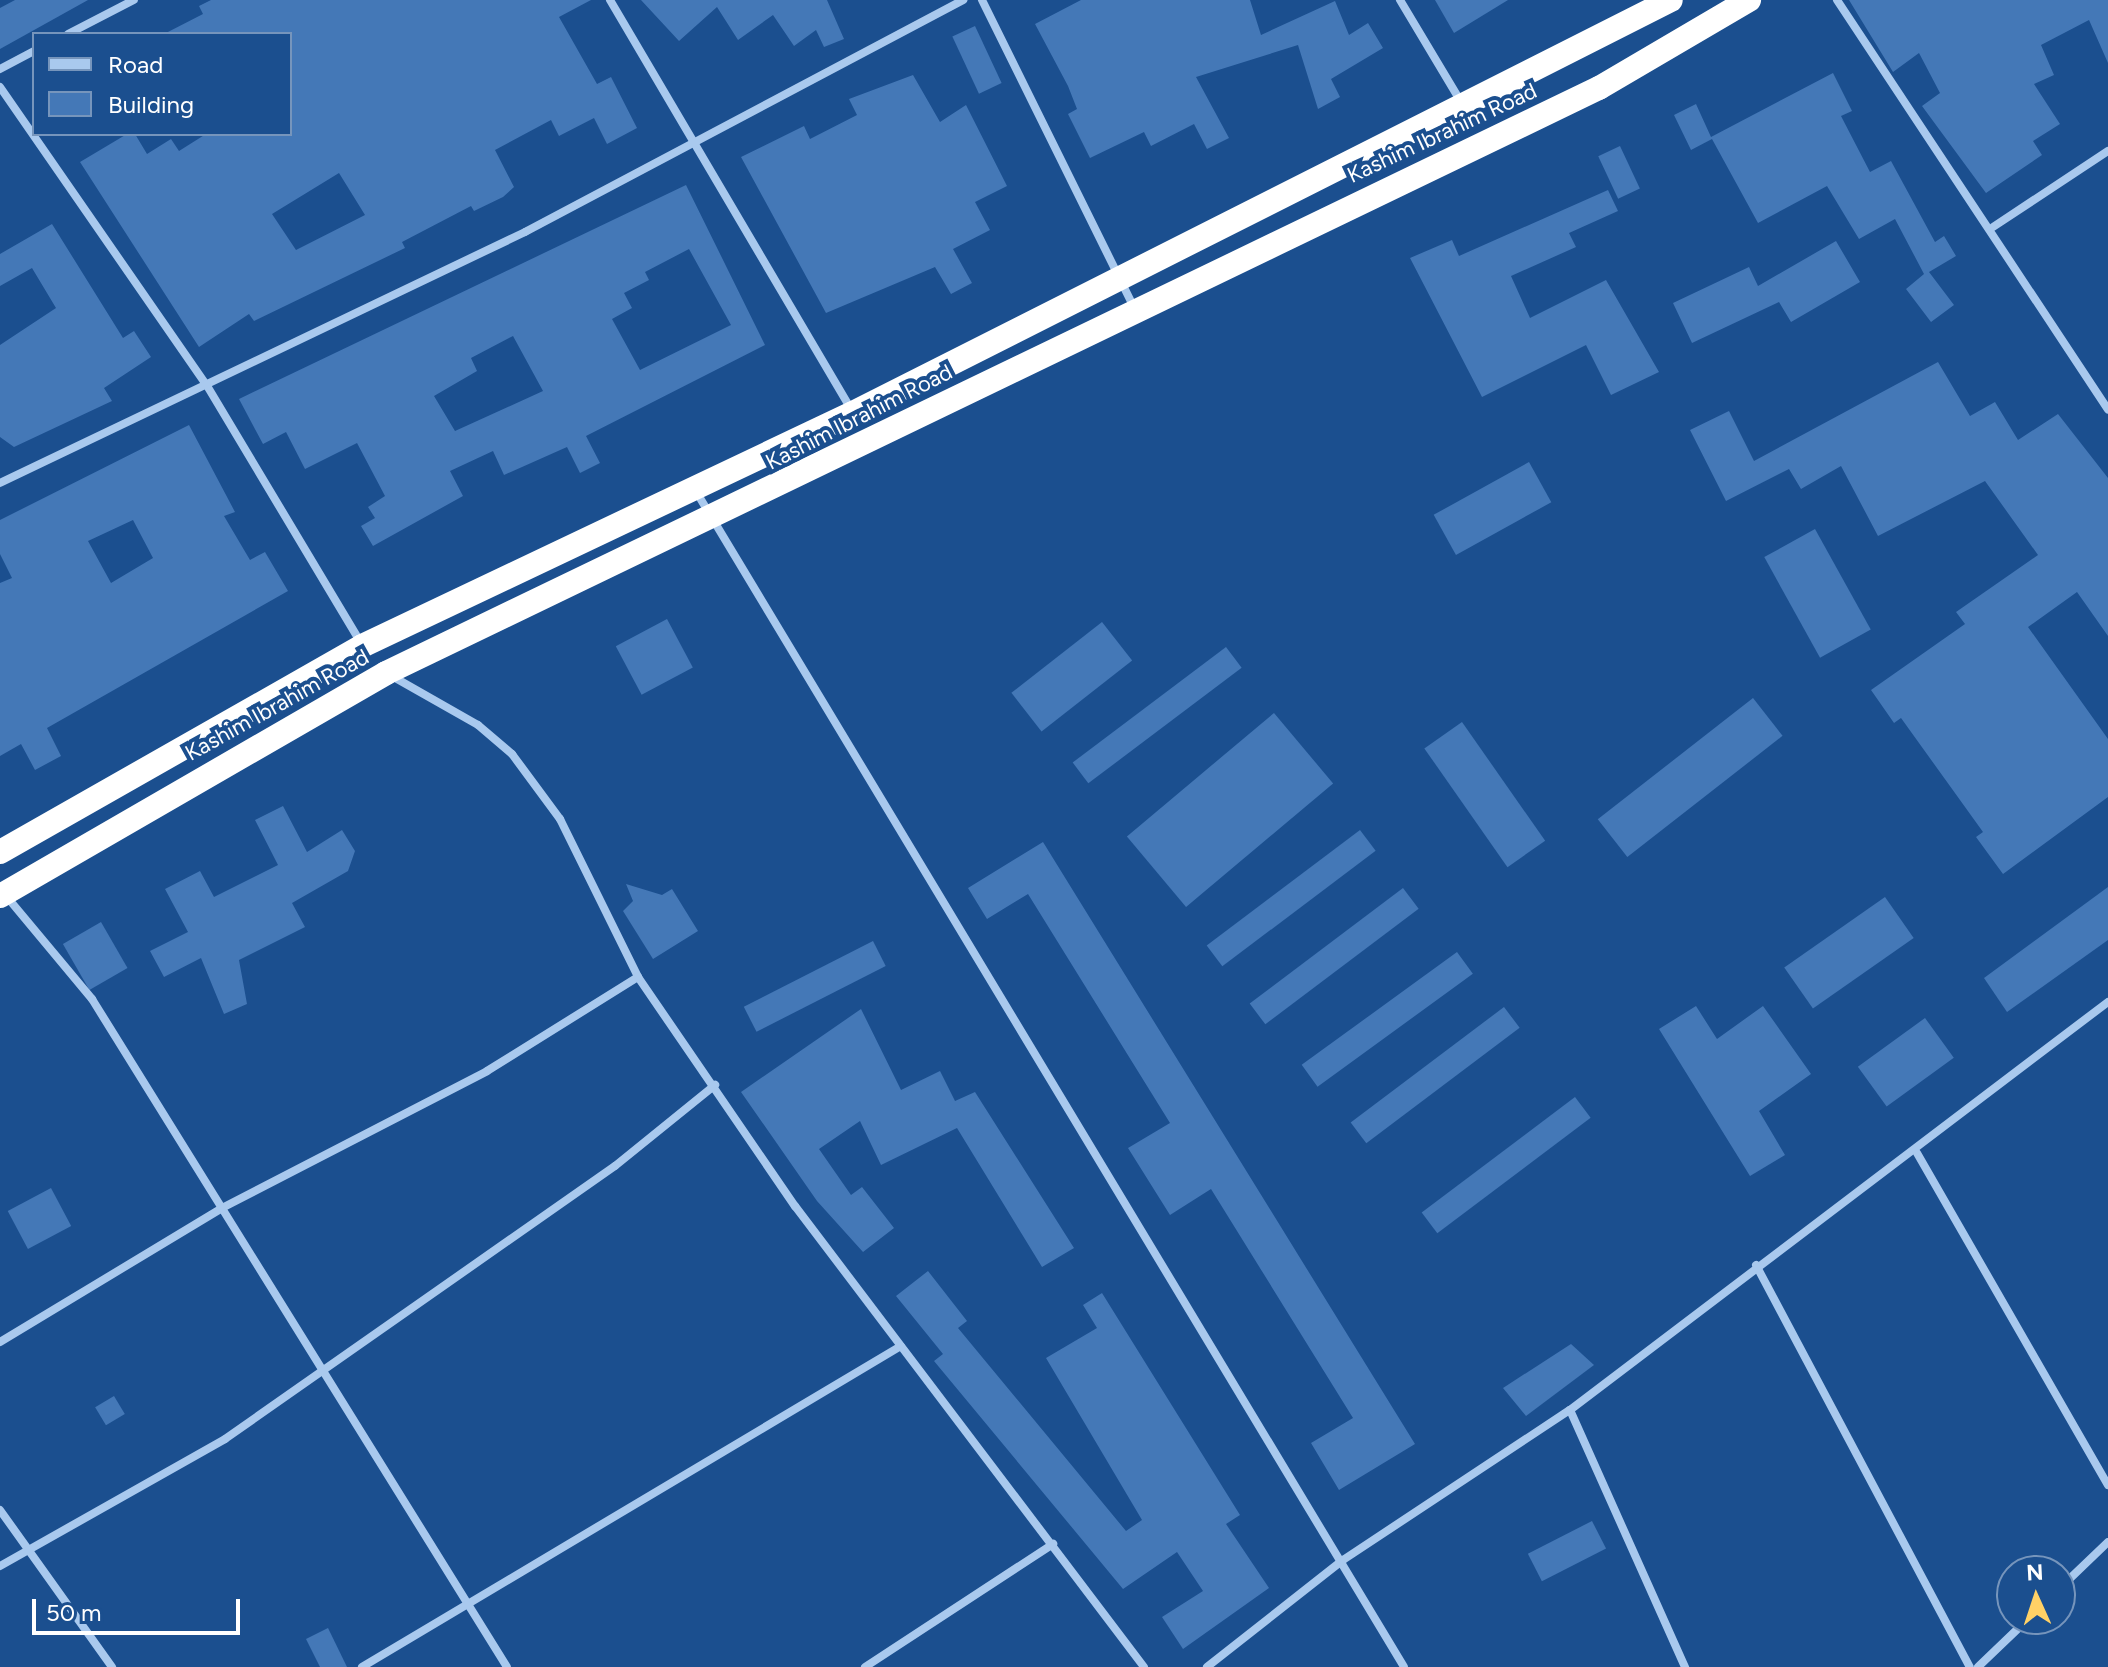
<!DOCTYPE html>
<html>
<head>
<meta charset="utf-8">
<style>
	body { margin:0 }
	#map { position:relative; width:2108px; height:1667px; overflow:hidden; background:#1b4f8f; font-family:Figtree,sans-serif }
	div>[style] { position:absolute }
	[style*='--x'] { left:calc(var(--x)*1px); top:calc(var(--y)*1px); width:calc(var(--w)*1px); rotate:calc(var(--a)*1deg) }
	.building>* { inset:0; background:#4478b7; transform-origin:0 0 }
	.street>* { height:8px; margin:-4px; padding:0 4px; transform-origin:4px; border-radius:4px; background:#a9c9ee }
	.highway>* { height:24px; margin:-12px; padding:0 12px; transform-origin:12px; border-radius:12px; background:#fff }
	span { translate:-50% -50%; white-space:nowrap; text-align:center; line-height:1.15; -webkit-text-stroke:8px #1b4f8f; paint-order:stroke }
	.street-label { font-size:22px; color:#fff }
	.legend { position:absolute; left:32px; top:32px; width:260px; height:104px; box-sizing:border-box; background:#1b4f8f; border:2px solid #7695bc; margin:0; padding:10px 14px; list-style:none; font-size:24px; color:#fff }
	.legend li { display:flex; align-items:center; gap:16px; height:40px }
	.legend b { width:40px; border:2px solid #7695bc }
	.north { position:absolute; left:1996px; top:1555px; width:80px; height:80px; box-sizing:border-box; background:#1b4f8f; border:2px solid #7695bc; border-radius:50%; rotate:357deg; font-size:22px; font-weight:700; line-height:32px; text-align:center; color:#fff }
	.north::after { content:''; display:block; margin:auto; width:28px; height:36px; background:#ffd166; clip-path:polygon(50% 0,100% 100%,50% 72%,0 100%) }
	.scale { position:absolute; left:32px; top:1599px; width:208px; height:36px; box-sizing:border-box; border:4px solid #fff; border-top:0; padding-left:10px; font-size:24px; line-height:28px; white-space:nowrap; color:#fff; -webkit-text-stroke:6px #1b4f8f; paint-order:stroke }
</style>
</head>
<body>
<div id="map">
	<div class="building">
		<div style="clip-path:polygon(15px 0,88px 0,0 49px,0 8px)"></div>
		<div style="clip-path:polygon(evenodd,211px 0,591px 0,559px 17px,597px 84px,611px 77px,637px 128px,607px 144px,594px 118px,559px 136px,551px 120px,495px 150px,514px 187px,503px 197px,474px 211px,471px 206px,402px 242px,405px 248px,254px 321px,249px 314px,199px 347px,80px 162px,127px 134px,135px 134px,147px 154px,171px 139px,179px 151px,206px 134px,290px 134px,290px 34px,164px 34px,203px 14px,199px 6px,211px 0,339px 173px,365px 215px,296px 250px,272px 214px,339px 173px)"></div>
		<div style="clip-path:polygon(641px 0,827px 0,844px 39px,824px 47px,816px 30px,794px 46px,773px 15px,738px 40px,717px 7px,679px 41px)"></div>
		<div style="clip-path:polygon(1081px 0,1250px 0,1261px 35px,1335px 1px,1349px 35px,1368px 23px,1383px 48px,1331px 79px,1340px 97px,1318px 109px,1298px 45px,1196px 77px,1229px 138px,1207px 149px,1194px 124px,1151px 146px,1144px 132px,1090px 158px,1068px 114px,1077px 109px,1068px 86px,1035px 24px)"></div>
		<div style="clip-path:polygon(1435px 0,1508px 0,1454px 33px)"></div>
		<div style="clip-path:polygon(1849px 0,2108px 0,2108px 63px,2089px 20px,2041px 45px,2054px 75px,2034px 84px,2060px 124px,2033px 141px,2042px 155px,1986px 193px,1922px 106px,1940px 93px,1919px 53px,1893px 72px)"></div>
		<div style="left:975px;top:26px;width:63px;height:25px;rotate:65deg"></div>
		<div style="clip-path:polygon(1833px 73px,1852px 111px,1841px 116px,1870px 172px,1891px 161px,1935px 242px,1944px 236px,1956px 256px,1929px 272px,1954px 305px,1931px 322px,1906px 289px,1924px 274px,1895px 219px,1859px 239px,1827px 186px,1758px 223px,1712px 139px,1691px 150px,1674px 115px,1696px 104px,1711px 137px)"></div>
		<div style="clip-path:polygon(913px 75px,940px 122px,966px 105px,1007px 186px,975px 202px,990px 230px,953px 249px,972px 283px,951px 294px,935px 267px,826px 313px,741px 157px,804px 126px,810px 139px,857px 115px,849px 99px)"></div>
		<div style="left:1620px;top:146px;width:47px;height:24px;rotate:65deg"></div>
		<div style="clip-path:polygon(evenodd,686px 185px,765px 345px,586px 436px,600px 463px,580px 473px,567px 447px,504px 475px,493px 451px,450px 471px,463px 496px,373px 546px,361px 526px,375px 518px,368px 507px,385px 496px,357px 443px,305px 469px,286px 432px,263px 444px,239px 399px,686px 185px,689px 249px,731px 325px,640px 370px,612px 319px,632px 308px,624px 293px,649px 280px,645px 272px,689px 249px,686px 185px,513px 336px,543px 391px,455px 431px,434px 396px,477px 371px,471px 358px,513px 336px)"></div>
		<div style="clip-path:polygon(1608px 190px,1618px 211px,1569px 233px,1576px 247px,1511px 276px,1530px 318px,1606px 280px,1659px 372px,1611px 395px,1586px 345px,1482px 397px,1410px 258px,1452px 240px,1459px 256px)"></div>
		<div style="clip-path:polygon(52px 224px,123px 338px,134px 331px,151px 357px,104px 388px,112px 401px,14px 447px,0 437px,0 345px,56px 308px,32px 268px,0 286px,0 254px)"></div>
		<div style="clip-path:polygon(1836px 241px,1860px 282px,1791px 322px,1779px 302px,1692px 343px,1673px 303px,1749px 267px,1758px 286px)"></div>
		<div style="clip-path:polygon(1938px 362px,1970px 416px,1995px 402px,2018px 440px,2058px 414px,2108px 478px,2108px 636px,2077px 592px,2028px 627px,2108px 739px,2108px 797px,2003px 874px,1976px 837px,1983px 832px,1901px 718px,1894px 723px,1871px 690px,1965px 624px,1956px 612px,2038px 555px,1985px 481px,1878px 536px,1841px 466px,1801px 489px,1789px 469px,1726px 501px,1690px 430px,1729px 411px,1754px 461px)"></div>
		<div style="clip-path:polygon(evenodd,189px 425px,235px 512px,224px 516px,250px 560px,265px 552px,288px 591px,47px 728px,61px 756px,35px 770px,21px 744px,0 756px,0 583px,12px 578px,0 554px,0 520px,189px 425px,133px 520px,153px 558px,111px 583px,88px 541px,133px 520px)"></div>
		<div style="left:1529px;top:462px;width:46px;height:109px;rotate:61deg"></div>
		<div style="left:1815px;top:529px;width:115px;height:58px;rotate:61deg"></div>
		<div style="left:667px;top:619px;width:55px;height:58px;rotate:62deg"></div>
		<div style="left:1102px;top:622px;width:49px;height:115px;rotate:52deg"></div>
		<div style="left:1226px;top:647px;width:26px;height:192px;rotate:53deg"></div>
		<div style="left:1753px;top:698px;width:48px;height:197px;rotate:52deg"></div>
		<div style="left:1274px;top:713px;width:92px;height:192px;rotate:50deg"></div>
		<div style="left:1462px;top:722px;width:145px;height:46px;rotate:55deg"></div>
		<div style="clip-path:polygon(283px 806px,307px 852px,342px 830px,355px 851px,348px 871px,292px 903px,305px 927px,239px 960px,247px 1004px,224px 1014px,201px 958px,164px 977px,150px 951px,188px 932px,165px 889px,200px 871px,214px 897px,278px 865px,255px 820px)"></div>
		<div style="left:1360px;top:830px;width:26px;height:192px;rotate:53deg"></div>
		<div style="clip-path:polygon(1043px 842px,1415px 1444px,1339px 1490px,1311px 1443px,1353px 1418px,1211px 1189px,1170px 1215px,1128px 1148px,1170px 1123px,1028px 894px,987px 919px,968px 888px)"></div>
		<div style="clip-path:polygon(626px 884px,662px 895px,672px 889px,698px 931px,653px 959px,623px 911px,633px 901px)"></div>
		<div style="clip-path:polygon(2108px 887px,2108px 940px,2007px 1012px,1984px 978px)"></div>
		<div style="left:1403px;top:888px;width:26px;height:192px;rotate:53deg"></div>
		<div style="left:1885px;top:897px;width:50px;height:123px;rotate:55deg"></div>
		<div style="left:101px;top:922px;width:53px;height:44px;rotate:60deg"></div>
		<div style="left:873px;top:941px;width:28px;height:145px;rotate:63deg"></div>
		<div style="left:1457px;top:952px;width:27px;height:192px;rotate:54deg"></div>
		<div style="clip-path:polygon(1696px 1006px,1717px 1039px,1763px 1006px,1811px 1074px,1759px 1111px,1785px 1155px,1750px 1176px,1659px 1029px)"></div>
		<div style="left:1504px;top:1007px;width:26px;height:192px;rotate:53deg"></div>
		<div style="clip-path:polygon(861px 1009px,901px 1090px,940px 1071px,955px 1101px,975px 1092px,1074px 1248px,1042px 1267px,957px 1128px,881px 1165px,860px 1121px,819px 1149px,851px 1195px,862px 1187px,894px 1228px,863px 1252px,817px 1201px,741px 1092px)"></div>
		<div style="left:1925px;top:1018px;width:49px;height:83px;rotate:54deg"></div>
		<div style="left:1575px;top:1097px;width:26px;height:192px;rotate:53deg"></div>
		<div style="left:51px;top:1188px;width:43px;height:49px;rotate:62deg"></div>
		<div style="clip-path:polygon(928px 1271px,967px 1321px,958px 1328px,1126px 1531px,1142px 1520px,1046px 1358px,1097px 1328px,1083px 1305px,1102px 1293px,1240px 1515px,1226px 1524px,1269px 1588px,1183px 1649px,1162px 1617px,1203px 1591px,1177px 1552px,1123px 1589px,934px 1361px,943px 1354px,896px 1296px)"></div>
		<div style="clip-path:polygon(1571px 1344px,1594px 1365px,1526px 1416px,1503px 1388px)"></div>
		<div style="left:114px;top:1396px;width:21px;height:22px;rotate:59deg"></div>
		<div style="left:1592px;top:1521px;width:31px;height:72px;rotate:63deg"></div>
		<div style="clip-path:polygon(328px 1628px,347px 1667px,320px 1667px,306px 1639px)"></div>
	</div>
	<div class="street">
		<div style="--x:610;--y:0;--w:475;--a:59.5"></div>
		<div style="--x:982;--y:0;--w:343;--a:63.7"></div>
		<div style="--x:1400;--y:0;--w:119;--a:59.1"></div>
		<div style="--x:1837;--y:0;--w:491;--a:56.5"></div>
		<div style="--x:68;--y:34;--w:74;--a:-27.3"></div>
		<div style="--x:0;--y:69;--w:38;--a:-28"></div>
		<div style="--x:0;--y:87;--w:361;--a:55.3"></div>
		<div style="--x:206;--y:384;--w:304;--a:59.1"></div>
		<div style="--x:1993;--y:227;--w:138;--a:-33.5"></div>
		<div style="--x:0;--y:483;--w:582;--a:-25.55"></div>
		<div style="--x:525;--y:232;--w:496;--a:-27.9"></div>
		<div style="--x:697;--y:493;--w:1370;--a:58.94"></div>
		<div style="--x:390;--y:675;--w:101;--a:29.6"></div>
		<div style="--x:478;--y:725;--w:45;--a:40.5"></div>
		<div style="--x:512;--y:754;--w:81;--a:53.6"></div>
		<div style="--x:560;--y:819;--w:176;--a:63.7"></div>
		<div style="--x:638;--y:977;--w:278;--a:55.6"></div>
		<div style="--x:795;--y:1206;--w:578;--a:52.87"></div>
		<div style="--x:7;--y:897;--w:133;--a:50.2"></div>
		<div style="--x:92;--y:999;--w:786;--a:58.15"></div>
		<div style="--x:1917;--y:1153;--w:383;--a:60.1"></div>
		<div style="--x:1756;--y:1265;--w:455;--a:62"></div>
		<div style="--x:0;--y:1342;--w:259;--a:-31.1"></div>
		<div style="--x:222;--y:1208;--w:298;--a:-27.3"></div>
		<div style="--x:487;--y:1071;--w:178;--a:-31.9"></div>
		<div style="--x:1570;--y:1410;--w:282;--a:65.9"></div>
		<div style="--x:0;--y:1510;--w:193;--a:54.5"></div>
		<div style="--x:0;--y:1566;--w:258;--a:-29.4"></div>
		<div style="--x:225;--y:1439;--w:476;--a:-35"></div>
		<div style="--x:615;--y:1166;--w:129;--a:-39"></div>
		<div style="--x:2060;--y:1588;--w:66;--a:-43.8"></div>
		<div style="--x:362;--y:1667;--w:627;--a:-30.78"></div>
		<div style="--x:865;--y:1667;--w:225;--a:-33.2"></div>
		<div style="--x:1207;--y:1667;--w:173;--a:-38.2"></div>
		<div style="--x:1343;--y:1560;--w:272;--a:-33.5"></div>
		<div style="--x:1570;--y:1410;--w:675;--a:-37.18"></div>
		<div style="--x:1978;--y:1667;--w:69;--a:-43.8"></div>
	</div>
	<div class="highway">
		<div style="--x:0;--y:852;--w:417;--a:-29.6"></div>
		<div style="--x:362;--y:646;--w:543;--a:-25.39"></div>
		<div style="--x:853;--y:413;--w:916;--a:-26.79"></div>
		<div style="--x:0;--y:896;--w:446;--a:-30"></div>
		<div style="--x:386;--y:673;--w:1347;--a:-25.75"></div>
		<div style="--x:1599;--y:88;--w:174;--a:-30.4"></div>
	</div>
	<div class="street-label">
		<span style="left:1442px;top:133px;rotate:-25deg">Kashim Ibrahim Road</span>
		<span style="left:859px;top:417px;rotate:-27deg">Kashim Ibrahim Road</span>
		<span style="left:277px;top:705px;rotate:-29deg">Kashim Ibrahim Road</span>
	</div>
	<ul class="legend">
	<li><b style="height:10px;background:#a9c9ee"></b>Road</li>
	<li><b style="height:22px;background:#4478b7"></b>Building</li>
	</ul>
	<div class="north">N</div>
	<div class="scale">50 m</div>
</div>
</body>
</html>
